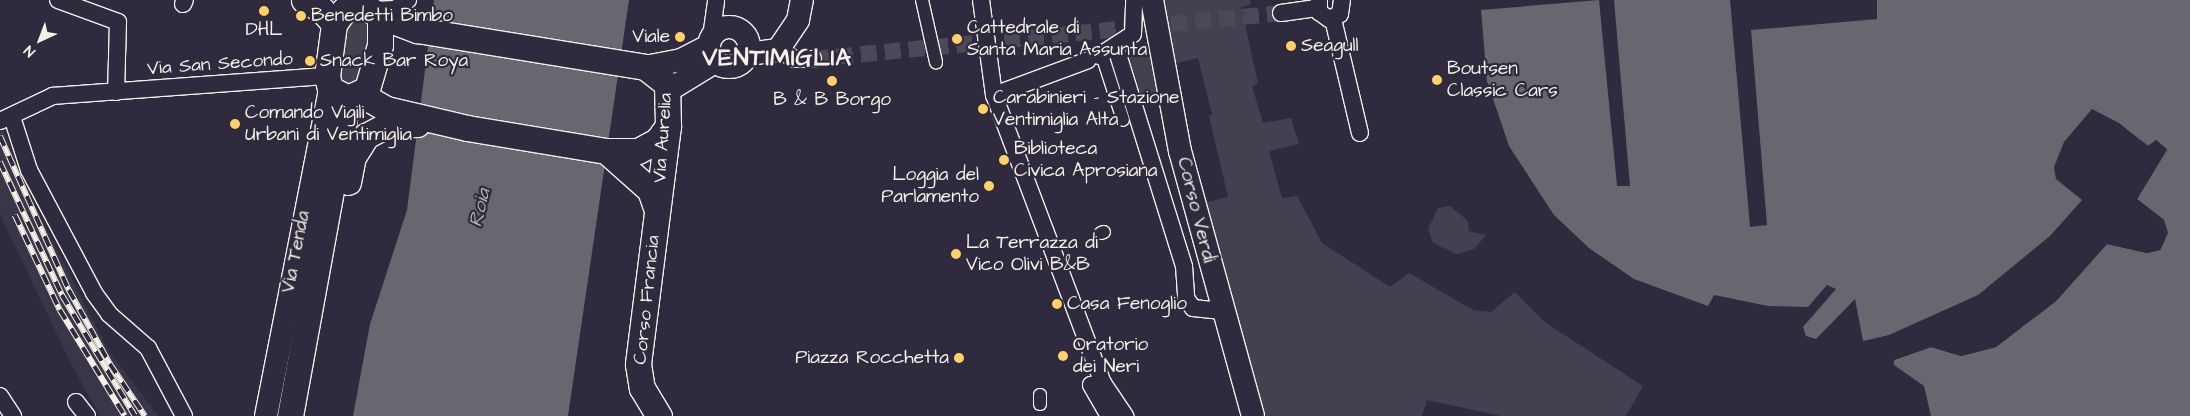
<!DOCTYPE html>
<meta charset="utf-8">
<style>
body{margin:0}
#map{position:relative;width:2190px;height:416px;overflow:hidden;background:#2f2a3d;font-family:"Architects Daughter",sans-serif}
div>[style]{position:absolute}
.built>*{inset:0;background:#3b3647}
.green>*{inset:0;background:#454050}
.water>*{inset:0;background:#6a6670}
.pier>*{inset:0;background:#2f2a3d}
.minor-tunnel>*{height:16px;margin-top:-8px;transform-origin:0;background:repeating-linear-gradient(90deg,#4d4857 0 16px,transparent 0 24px)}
.roads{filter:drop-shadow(1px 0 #f4f1e8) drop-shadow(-1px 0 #f4f1e8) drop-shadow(0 1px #f4f1e8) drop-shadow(0 -1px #f4f1e8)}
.pedestrian>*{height:12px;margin:-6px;padding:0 6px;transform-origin:6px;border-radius:6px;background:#2f2a3d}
.minor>*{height:16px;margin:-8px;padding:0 8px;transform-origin:8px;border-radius:8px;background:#2f2a3d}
.secondary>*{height:22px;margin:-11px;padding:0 11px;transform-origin:11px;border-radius:11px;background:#2f2a3d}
.secondary>.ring{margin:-11px;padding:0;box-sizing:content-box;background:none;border:22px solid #2f2a3d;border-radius:50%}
.primary>*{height:25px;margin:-12.5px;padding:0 12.5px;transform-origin:12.5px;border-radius:12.5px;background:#2f2a3d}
.rail>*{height:5.5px;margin-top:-2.75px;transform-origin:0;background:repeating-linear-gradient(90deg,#2f2a3d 0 11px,#f4f1e8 0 22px);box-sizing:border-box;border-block:1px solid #f4f1e8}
.dots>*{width:14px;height:14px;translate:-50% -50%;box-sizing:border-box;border:2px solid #2f2a3d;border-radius:50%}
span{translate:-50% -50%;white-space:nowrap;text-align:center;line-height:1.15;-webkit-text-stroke:4.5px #2f2a3d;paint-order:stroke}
.poi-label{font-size:19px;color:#f4f1e8}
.left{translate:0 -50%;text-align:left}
.right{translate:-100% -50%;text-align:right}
.street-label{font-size:19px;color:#f4f1e8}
.water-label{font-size:20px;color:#b6b2b2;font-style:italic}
.district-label{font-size:24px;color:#f4f1e8;font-weight:700;letter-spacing:1px}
.north{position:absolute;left:15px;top:15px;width:50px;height:50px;-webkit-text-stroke:4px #2f2a3d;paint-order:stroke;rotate:223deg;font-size:14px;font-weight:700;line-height:20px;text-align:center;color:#f4f1e8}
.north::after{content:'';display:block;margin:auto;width:18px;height:22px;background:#f4f1e8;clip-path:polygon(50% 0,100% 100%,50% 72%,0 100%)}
</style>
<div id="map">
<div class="built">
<i style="clip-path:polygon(0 122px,30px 197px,107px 348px,158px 416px,100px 416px,72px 366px,0 214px)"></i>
</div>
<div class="green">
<i style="clip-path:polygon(1160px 0,1250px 0,1251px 4px,1241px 7px,1258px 83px,1252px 86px,1263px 123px,1291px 118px,1299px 144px,1269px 151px,1282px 198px,1297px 196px,1322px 243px,1390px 287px,1409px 273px,1473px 310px,1491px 312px,1515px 292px,1546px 323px,1643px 386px,1626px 416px,1501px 416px,1427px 400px,1422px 416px,1263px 416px,1205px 203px,1228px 197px,1209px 116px,1212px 114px,1198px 58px,1173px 64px)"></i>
<i style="clip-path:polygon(358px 12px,374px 22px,363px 77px,351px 84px,338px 81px,344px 23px)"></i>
<i style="clip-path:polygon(1146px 42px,1159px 92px,1142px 97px,1128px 55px)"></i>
<i style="clip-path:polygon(1450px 206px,1468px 221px,1469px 231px,1486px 235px,1474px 249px,1457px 254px,1433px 243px,1428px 229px,1438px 208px)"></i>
</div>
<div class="water">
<i style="clip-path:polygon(434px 0,629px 0,568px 416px,353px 416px,370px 324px,407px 210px)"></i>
<i style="clip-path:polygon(1599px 0,1617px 186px,1630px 186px,1614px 0,1730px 0,1750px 227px,1767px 225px,1751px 30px,1877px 19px,1877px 0,2190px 0,2190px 416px,1931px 416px,1924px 386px,1894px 365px,1894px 360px,1931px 347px,1961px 356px,1996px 347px,2056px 301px,2107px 244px,2147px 253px,2160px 250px,2165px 240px,2164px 220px,2137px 199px,2167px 150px,2156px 140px,2149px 146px,2092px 109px,2064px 142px,2054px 167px,2056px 179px,2082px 200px,2050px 236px,1978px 295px,1889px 335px,1863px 341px,1855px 299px,1816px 339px,1806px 336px,1803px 327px,1836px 289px,1827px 285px,1808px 307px,1768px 306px,1714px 295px,1708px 306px,1634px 279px,1589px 248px,1554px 215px,1509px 146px,1487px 81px,1481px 10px)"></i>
</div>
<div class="pier">
<i style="clip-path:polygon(2092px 109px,2119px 123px,2148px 146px,2156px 140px,2167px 149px,2137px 199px,2164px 220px,2168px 233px,2160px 250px,2147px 253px,2107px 244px,2056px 301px,1996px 347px,1961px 356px,1931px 347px,1894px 360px,1892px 365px,1893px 358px,1931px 344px,1961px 354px,1995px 344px,2054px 299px,2106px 242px,2147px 251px,2158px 248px,2165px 233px,2162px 221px,2134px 199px,2135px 190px,2164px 150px,2161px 145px,2147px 149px,2093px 112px,2057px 158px)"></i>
</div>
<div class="minor-tunnel">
<i style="left:813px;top:59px;width:470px;rotate:-5.6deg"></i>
</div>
<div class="roads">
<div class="pedestrian">
<i style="left:922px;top:0;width:64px;rotate:77.3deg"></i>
<i style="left:1102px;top:55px;width:68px;rotate:72.1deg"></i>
<i style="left:1101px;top:233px;width:3px;rotate:-18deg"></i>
<i style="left:1040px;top:404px;width:9px;rotate:-90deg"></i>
</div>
<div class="minor">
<i style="left:58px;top:0;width:64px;rotate:20.1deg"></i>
<i style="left:118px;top:22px;width:70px;rotate:91.6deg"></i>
<i style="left:981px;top:0;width:96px;rotate:82.2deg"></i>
<i style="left:994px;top:95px;width:308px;rotate:69.3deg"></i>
<i style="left:1103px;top:383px;width:40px;rotate:56deg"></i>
<i style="left:1319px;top:0;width:12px;rotate:90deg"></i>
<i style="left:1319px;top:12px;width:12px;rotate:35deg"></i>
<i style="left:1329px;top:19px;width:12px;rotate:-24deg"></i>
<i style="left:1340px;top:14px;width:14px;rotate:-82deg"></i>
<i style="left:183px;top:4px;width:4px;rotate:-63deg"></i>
<i style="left:374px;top:10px;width:21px;rotate:-3deg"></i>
<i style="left:395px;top:9px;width:16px;rotate:-35deg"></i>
<i style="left:1281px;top:13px;width:36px;rotate:-8deg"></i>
<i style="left:1333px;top:19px;width:117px;rotate:76.7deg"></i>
<i style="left:711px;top:37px;width:37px;rotate:-82deg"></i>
<i style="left:1116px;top:48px;width:228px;rotate:72.7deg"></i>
<i style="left:1184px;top:266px;width:32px;rotate:86deg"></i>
<i style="left:1186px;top:298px;width:12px;rotate:55deg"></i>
<i style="left:1193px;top:308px;width:29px;rotate:6deg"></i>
<i style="left:778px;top:50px;width:19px;rotate:28deg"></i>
<i style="left:795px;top:59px;width:18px"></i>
<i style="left:1099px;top:56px;width:40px;rotate:-32.9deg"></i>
<i style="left:1133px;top:34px;width:34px;rotate:-88deg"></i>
<i style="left:994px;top:95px;width:100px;rotate:-20.4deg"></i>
<i style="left:12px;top:117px;width:56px;rotate:72.2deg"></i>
<i style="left:29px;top:170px;width:139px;rotate:62.1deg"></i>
<i style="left:94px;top:293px;width:26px;rotate:54deg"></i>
<i style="left:109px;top:314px;width:52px;rotate:41.1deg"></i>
<i style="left:148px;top:348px;width:77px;rotate:62.1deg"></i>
<i style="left:0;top:121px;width:59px;rotate:-25.3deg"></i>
<i style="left:53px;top:96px;width:275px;rotate:-4.2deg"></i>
<i style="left:1103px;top:383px;width:12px;rotate:171deg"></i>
<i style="left:1091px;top:385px;width:36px;rotate:60deg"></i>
<i style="left:0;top:396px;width:24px;rotate:57deg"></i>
<i style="left:76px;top:402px;width:18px;rotate:52deg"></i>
</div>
<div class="secondary">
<i style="left:1152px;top:0;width:154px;rotate:79.5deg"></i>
<i style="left:1180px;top:151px;width:275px;rotate:74.6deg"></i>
<i class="ring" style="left:709px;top:27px;width:18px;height:18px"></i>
<i style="left:749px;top:54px;width:29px;rotate:-8deg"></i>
<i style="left:778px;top:50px;width:36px;rotate:-56deg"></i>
<i style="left:798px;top:20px;width:20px;rotate:-79deg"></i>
<i style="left:645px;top:67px;width:37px;rotate:-11deg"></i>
<i style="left:681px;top:60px;width:30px;rotate:-27deg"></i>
<i style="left:669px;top:90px;width:54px;rotate:-31.3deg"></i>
<i style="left:266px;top:416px;width:333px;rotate:-78.9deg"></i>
</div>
<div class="primary">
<i style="left:304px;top:0;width:21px;rotate:29deg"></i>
<i style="left:322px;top:10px;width:18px;rotate:49deg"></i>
<i style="left:360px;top:3px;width:24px;rotate:33deg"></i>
<i style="left:380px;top:16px;width:29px;rotate:90deg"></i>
<i style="left:380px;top:45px;width:46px;rotate:106.5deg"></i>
<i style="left:367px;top:89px;width:21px;rotate:155deg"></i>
<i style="left:348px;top:98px;width:20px;rotate:-153deg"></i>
<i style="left:330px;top:89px;width:13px;rotate:-103deg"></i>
<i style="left:327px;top:76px;width:52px;rotate:-82.3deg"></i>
<i style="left:334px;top:24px;width:17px;rotate:-54deg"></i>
<i style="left:344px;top:10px;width:17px;rotate:-24deg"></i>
<i style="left:380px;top:16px;width:40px;rotate:21deg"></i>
<i style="left:417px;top:30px;width:231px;rotate:9.2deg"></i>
<i style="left:645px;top:67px;width:28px;rotate:38deg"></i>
<i style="left:667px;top:84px;width:42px;rotate:88.6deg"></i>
<i style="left:668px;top:126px;width:240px;rotate:97.2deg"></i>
<i style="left:638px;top:364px;width:24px;rotate:81deg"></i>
<i style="left:642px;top:388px;width:33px;rotate:59deg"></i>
<i style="left:362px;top:95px;width:28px;rotate:30deg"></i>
<i style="left:386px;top:109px;width:83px;rotate:13.2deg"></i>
<i style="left:467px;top:128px;width:141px;rotate:9.4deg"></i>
<i style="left:606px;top:151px;width:59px;rotate:41.6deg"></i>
<i style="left:650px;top:190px;width:21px;rotate:71deg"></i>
<i style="left:606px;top:151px;width:32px"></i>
<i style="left:638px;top:151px;width:21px;rotate:-28deg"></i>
<i style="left:657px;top:141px;width:19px;rotate:-54deg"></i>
<i style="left:348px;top:182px;width:25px;rotate:-79deg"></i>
<i style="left:353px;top:157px;width:25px;rotate:-58deg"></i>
<i style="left:366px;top:136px;width:24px;rotate:-28deg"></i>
<i style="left:387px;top:125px;width:30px;rotate:-2deg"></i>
<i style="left:290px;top:416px;width:323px;rotate:-79.7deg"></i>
</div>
</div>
<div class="rail">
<i style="left:0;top:136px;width:169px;rotate:65.9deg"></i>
<i style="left:69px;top:290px;width:85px;rotate:61deg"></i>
<i style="left:110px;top:364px;width:63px;rotate:56.1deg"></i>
<i style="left:0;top:162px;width:147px;rotate:65deg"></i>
<i style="left:62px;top:295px;width:141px;rotate:58.9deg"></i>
<i style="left:15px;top:215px;width:105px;rotate:64.7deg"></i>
<i style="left:60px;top:310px;width:124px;rotate:58.5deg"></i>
</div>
<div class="dots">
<i style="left:264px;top:11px;background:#ffd166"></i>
<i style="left:301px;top:16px;background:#ffd166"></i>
<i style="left:680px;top:37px;background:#ffd166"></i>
<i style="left:957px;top:39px;background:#ffd166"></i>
<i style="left:1291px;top:46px;background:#ffd166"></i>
<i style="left:310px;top:61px;background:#ffd166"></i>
<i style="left:1437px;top:80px;background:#ffd166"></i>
<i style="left:832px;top:81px;background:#ffd166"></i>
<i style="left:983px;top:109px;background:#ffd166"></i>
<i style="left:235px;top:124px;background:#ffd166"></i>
<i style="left:1004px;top:160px;background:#ffd166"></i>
<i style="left:989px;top:186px;background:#ffd166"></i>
<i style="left:956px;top:254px;background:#ffd166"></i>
<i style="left:1057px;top:304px;background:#ffd166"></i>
<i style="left:1063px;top:356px;background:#ffd166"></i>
<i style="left:959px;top:358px;background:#ffd166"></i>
</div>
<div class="poi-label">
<span class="left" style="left:311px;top:16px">Benedetti Bimbo</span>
<span class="left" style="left:967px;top:39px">Cattedrale di<br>Santa Maria Assunta</span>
<span style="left:264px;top:30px">DHL</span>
<span class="right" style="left:670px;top:37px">Viale</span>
<span class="left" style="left:1301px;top:46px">Seagull</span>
<span class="left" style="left:320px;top:61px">Snack Bar Roya</span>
<span class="left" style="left:1447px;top:80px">Boutsen<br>Classic Cars</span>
<span class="left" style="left:993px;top:109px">Carabinieri – Stazione<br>Ventimiglia Alta</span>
<span style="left:832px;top:100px">B &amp; B Borgo</span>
<span class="left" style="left:245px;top:124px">Comando Vigili<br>Urbani di Ventimiglia</span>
<span class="left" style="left:1014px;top:160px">Biblioteca<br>Civica Aprosiana</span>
<span class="right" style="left:979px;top:186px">Loggia del<br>Parlamento</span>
<span class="left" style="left:966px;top:254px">La Terrazza di<br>Vico Olivi B&amp;B</span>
<span class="left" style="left:1067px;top:304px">Casa Fenoglio</span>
<span class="left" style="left:1073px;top:356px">Oratorio<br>dei Neri</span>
<span class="right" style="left:949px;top:358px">Piazza Rocchetta</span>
</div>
<div class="street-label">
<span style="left:220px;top:64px;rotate:-4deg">Via San Secondo</span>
<span style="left:663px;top:138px;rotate:-86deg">Via Aurelia</span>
<span style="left:1196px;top:210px;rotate:76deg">Corso Verdi</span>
<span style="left:296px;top:252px;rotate:-79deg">Via Tenda</span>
<span style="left:647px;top:300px;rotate:-84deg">Corso Francia</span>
</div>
<div class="water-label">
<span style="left:480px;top:208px;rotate:-77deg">Roia</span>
</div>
<div class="district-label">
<span style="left:777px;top:59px">VENTIMIGLIA</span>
</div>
<div class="north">N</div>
</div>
